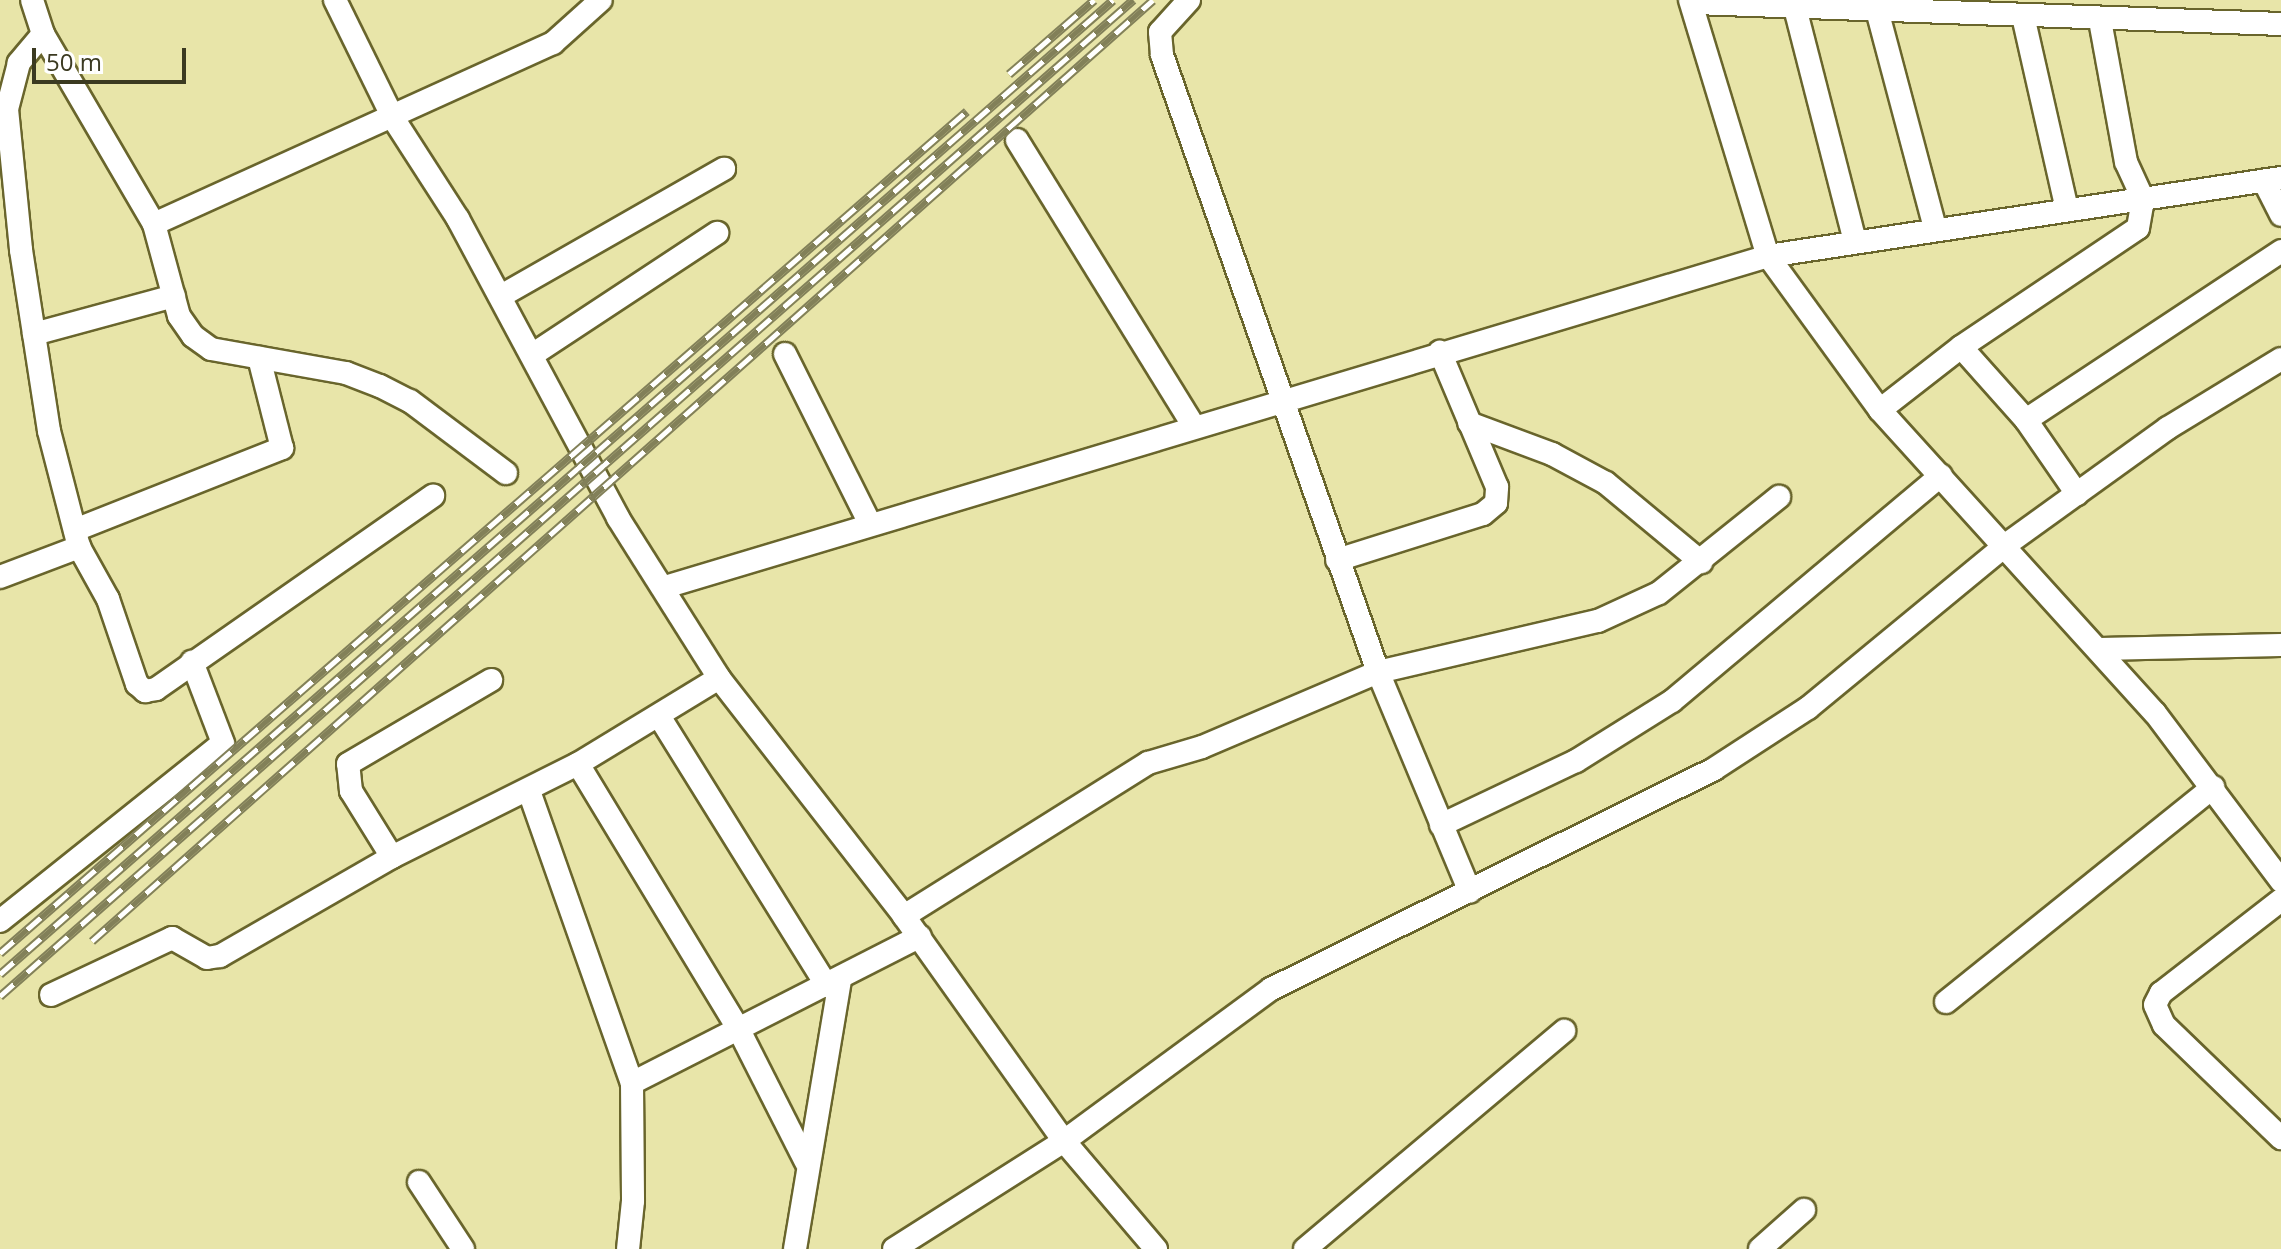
<!DOCTYPE html>
<style>
body{margin:0}
#map{position:relative;width:2281px;height:1249px;overflow:hidden;background:#e8e5a9;font-family:"Open Sans",sans-serif}
div>[style]{position:absolute}
.roads{filter:drop-shadow(2px 0 #69652c) drop-shadow(-2px 0 #69652c) drop-shadow(0 2px #69652c) drop-shadow(0 -2px #69652c)}
.minor>*{height:22px;margin:-11px;padding:0 11px;transform-origin:11px;border-radius:11px;background:#fff}
.rail>*{height:9px;margin-top:-4.5px;transform-origin:0;background:repeating-linear-gradient(90deg,#fff 0 18px,#828059 0 36px);box-sizing:border-box;border-block:2px solid #828059}
span{translate:-50% -50%;white-space:nowrap;text-align:center;line-height:1.15;-webkit-text-stroke:6px #fff;paint-order:stroke}
.scale{position:absolute;left:32px;top:48px;width:154px;height:36px;box-sizing:border-box;border:4px solid #3b3a21;border-top:0;padding-left:10px;font-size:24px;line-height:28px;white-space:nowrap;color:#3b3a21;-webkit-text-stroke:6px #fff;paint-order:stroke}
</style>
<div id="map">
<div class="roads">
<div class="minor">
<i style="left:32px;top:0;width:36px;rotate:72deg"></i>
<i style="left:43px;top:34px;width:220px;rotate:59.7deg"></i>
<i style="left:154px;top:224px;width:95px;rotate:74.8deg"></i>
<i style="left:179px;top:316px;width:24px;rotate:55deg"></i>
<i style="left:193px;top:336px;width:22px;rotate:36deg"></i>
<i style="left:211px;top:349px;width:137px;rotate:10.1deg"></i>
<i style="left:346px;top:373px;width:36px;rotate:21deg"></i>
<i style="left:380px;top:386px;width:34px;rotate:27deg"></i>
<i style="left:410px;top:401px;width:120px;rotate:36.9deg"></i>
<i style="left:335px;top:0;width:131px;rotate:63.8deg"></i>
<i style="left:393px;top:118px;width:120px;rotate:57.2deg"></i>
<i style="left:458px;top:219px;width:339px;rotate:61.8deg"></i>
<i style="left:618px;top:518px;width:189px;rotate:57.7deg"></i>
<i style="left:719px;top:678px;width:301px;rotate:52.1deg"></i>
<i style="left:904px;top:916px;width:276px;rotate:54.6deg"></i>
<i style="left:1064px;top:1141px;width:142px;rotate:49.6deg"></i>
<i style="left:1189px;top:0;width:43px;rotate:132.2deg"></i>
<i style="left:1160px;top:32px;width:23px;rotate:85deg"></i>
<i style="left:1162px;top:55px;width:654px;rotate:70.71deg"></i>
<i style="left:1378px;top:672px;width:238px;rotate:67.3deg"></i>
<i style="left:1690px;top:0;width:268px;rotate:73.1deg"></i>
<i style="left:1768px;top:256px;width:190px;rotate:54deg"></i>
<i style="left:1880px;top:410px;width:409px;rotate:47.8deg"></i>
<i style="left:2155px;top:713px;width:210px;rotate:53.1deg"></i>
<i style="left:1793px;top:0;width:250px;rotate:75.6deg"></i>
<i style="left:1695px;top:3px;width:586px;rotate:2.05deg"></i>
<i style="left:1877px;top:10px;width:226px;rotate:75.1deg"></i>
<i style="left:2023px;top:16px;width:198px;rotate:77.2deg"></i>
<i style="left:43px;top:34px;width:38px;rotate:130deg"></i>
<i style="left:19px;top:63px;width:48px;rotate:104.6deg"></i>
<i style="left:7px;top:109px;width:142px;rotate:84.3deg"></i>
<i style="left:21px;top:250px;width:183px;rotate:81.2deg"></i>
<i style="left:49px;top:431px;width:120px;rotate:75.5deg"></i>
<i style="left:79px;top:547px;width:60px;rotate:60.9deg"></i>
<i style="left:108px;top:599px;width:90px;rotate:71.2deg"></i>
<i style="left:137px;top:684px;width:11px;rotate:41deg"></i>
<i style="left:145px;top:691px;width:11px;rotate:-10deg"></i>
<i style="left:156px;top:689px;width:338px;rotate:-34.9deg"></i>
<i style="left:1017px;top:140px;width:335px;rotate:58.3deg"></i>
<i style="left:2264px;top:181px;width:38px;rotate:63deg"></i>
<i style="left:154px;top:224px;width:438px;rotate:-24.4deg"></i>
<i style="left:553px;top:43px;width:64px;rotate:-41.9deg"></i>
<i style="left:501px;top:296px;width:257px;rotate:-29.7deg"></i>
<i style="left:34px;top:334px;width:145px;rotate:-15.2deg"></i>
<i style="left:1961px;top:347px;width:98px;rotate:48.3deg"></i>
<i style="left:2026px;top:420px;width:90px;rotate:55.4deg"></i>
<i style="left:785px;top:354px;width:190px;rotate:63.4deg"></i>
<i style="left:532px;top:355px;width:222px;rotate:-33.4deg"></i>
<i style="left:1880px;top:410px;width:103px;rotate:-37.9deg"></i>
<i style="left:1961px;top:347px;width:213px;rotate:-33.9deg"></i>
<i style="left:2138px;top:228px;width:29px;rotate:-80deg"></i>
<i style="left:2143px;top:199px;width:41px;rotate:-114.7deg"></i>
<i style="left:2126px;top:162px;width:144px;rotate:-100.4deg"></i>
<i style="left:2026px;top:420px;width:306px;rotate:-33.5deg"></i>
<i style="left:1469px;top:423px;width:89px;rotate:20.5deg"></i>
<i style="left:1552px;top:454px;width:61px;rotate:28.2deg"></i>
<i style="left:1606px;top:483px;width:124px;rotate:39.7deg"></i>
<i style="left:75px;top:530px;width:223px;rotate:-21.6deg"></i>
<i style="left:282px;top:448px;width:93px;rotate:-104.3deg"></i>
<i style="left:1337px;top:560px;width:153px;rotate:-17.5deg"></i>
<i style="left:1483px;top:514px;width:17px;rotate:-40deg"></i>
<i style="left:1496px;top:503px;width:16px;rotate:-86deg"></i>
<i style="left:1497px;top:487px;width:147px;rotate:-112.9deg"></i>
<i style="left:0;top:577px;width:85px;rotate:-20.8deg"></i>
<i style="left:665px;top:587px;width:1152px;rotate:-16.7deg"></i>
<i style="left:1768px;top:256px;width:519px;rotate:-8.65deg"></i>
<i style="left:2100px;top:649px;width:181px;rotate:-1.3deg"></i>
<i style="left:659px;top:716px;width:318px;rotate:58.1deg"></i>
<i style="left:578px;top:764px;width:311px;rotate:58.8deg"></i>
<i style="left:739px;top:1030px;width:148px;rotate:63.1deg"></i>
<i style="left:529px;top:791px;width:310px;rotate:70.6deg"></i>
<i style="left:632px;top:1083px;width:118px;rotate:89.5deg"></i>
<i style="left:633px;top:1201px;width:48px;rotate:95.9deg"></i>
<i style="left:1441px;top:825px;width:149px;rotate:-25.4deg"></i>
<i style="left:1576px;top:761px;width:113px;rotate:-32deg"></i>
<i style="left:1672px;top:701px;width:351px;rotate:-40deg"></i>
<i style="left:392px;top:857px;width:78px;rotate:-121.8deg"></i>
<i style="left:351px;top:791px;width:27px;rotate:-96deg"></i>
<i style="left:348px;top:764px;width:166px;rotate:-30.4deg"></i>
<i style="left:2281px;top:900px;width:152px;rotate:142.2deg"></i>
<i style="left:2161px;top:993px;width:13px;rotate:117deg"></i>
<i style="left:2155px;top:1005px;width:22px;rotate:66deg"></i>
<i style="left:2164px;top:1025px;width:163px;rotate:44deg"></i>
<i style="left:904px;top:916px;width:288px;rotate:-32.1deg"></i>
<i style="left:1148px;top:763px;width:56px;rotate:-16.5deg"></i>
<i style="left:1202px;top:747px;width:191px;rotate:-23.1deg"></i>
<i style="left:1378px;top:672px;width:226px;rotate:-13.1deg"></i>
<i style="left:1598px;top:621px;width:67px;rotate:-24.7deg"></i>
<i style="left:1659px;top:593px;width:154px;rotate:-38.7deg"></i>
<i style="left:0;top:921px;width:285px;rotate:-38.6deg"></i>
<i style="left:223px;top:743px;width:87px;rotate:-110.9deg"></i>
<i style="left:51px;top:995px;width:134px;rotate:-25.2deg"></i>
<i style="left:172px;top:938px;width:40px;rotate:29.7deg"></i>
<i style="left:207px;top:958px;width:13px;rotate:-9deg"></i>
<i style="left:220px;top:956px;width:198px;rotate:-29.9deg"></i>
<i style="left:392px;top:857px;width:208px;rotate:-26.6deg"></i>
<i style="left:578px;top:764px;width:165px;rotate:-31.4deg"></i>
<i style="left:1946px;top:1002px;width:343px;rotate:-38.8deg"></i>
<i style="left:632px;top:1083px;width:323px;rotate:-27deg"></i>
<i style="left:419px;top:1182px;width:80px;rotate:56.7deg"></i>
<i style="left:795px;top:1249px;width:273px;rotate:-80.5deg"></i>
<i style="left:894px;top:1249px;width:201px;rotate:-32.4deg"></i>
<i style="left:1064px;top:1141px;width:257px;rotate:-36.3deg"></i>
<i style="left:1271px;top:989px;width:495px;rotate:-26.4deg"></i>
<i style="left:1714px;top:769px;width:112px;rotate:-33deg"></i>
<i style="left:1808px;top:708px;width:258px;rotate:-39.5deg"></i>
<i style="left:2007px;top:544px;width:198px;rotate:-35.8deg"></i>
<i style="left:2168px;top:428px;width:132px;rotate:-31.4deg"></i>
<i style="left:1305px;top:1249px;width:339px;rotate:-40.1deg"></i>
<i style="left:1760px;top:1249px;width:59px;rotate:-41.6deg"></i>
</div>
</div>
<div class="rail">
<i style="left:1009px;top:74px;width:113px;rotate:-41deg"></i>
<i style="left:92px;top:941px;width:1418px;rotate:-41.57deg"></i>
<i style="left:0;top:953px;width:1282px;rotate:-41.05deg"></i>
<i style="left:0;top:974px;width:1479px;rotate:-41.19deg"></i>
<i style="left:0;top:996px;width:1509px;rotate:-41.32deg"></i>
</div>
<div class="scale">50 m</div>
</div>
